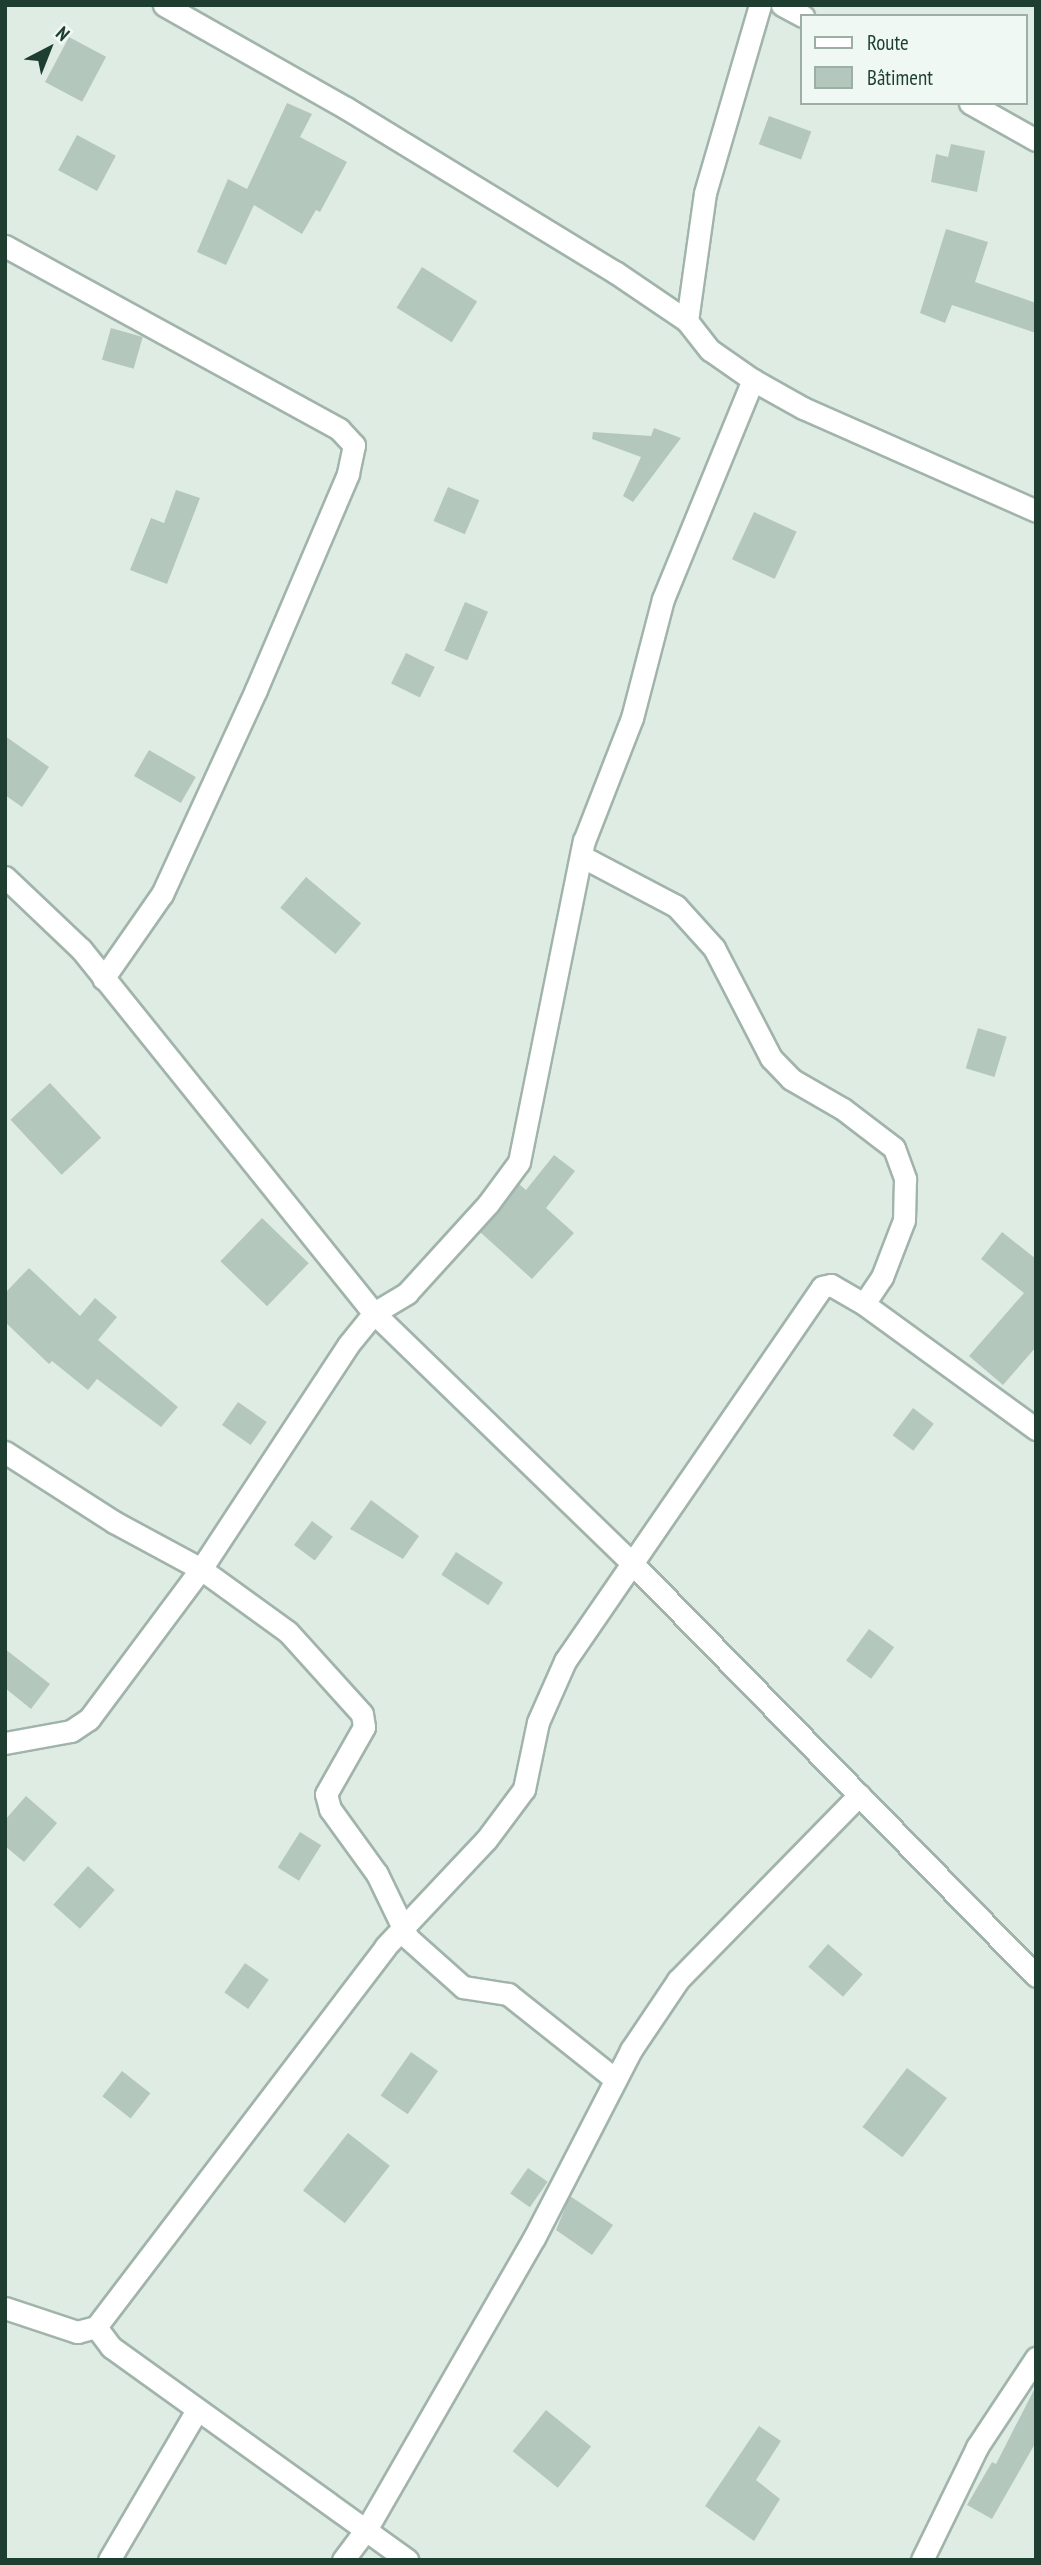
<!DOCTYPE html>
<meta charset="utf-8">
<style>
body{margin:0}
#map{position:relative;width:1041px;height:2565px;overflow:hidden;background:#dfece4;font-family:"PT Sans Narrow",sans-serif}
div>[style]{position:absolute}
.building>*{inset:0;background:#b4c7bd;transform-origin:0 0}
.roads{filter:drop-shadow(2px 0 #a1b4ab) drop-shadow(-2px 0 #a1b4ab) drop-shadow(0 2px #a1b4ab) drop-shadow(0 -2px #a1b4ab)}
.minor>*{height:21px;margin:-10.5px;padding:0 10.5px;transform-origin:10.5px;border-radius:10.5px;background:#fff}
span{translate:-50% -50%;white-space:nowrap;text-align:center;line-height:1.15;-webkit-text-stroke:5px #f0f8f3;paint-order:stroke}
.frame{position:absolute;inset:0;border:7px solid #1e3e31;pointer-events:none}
.legend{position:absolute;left:800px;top:14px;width:228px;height:91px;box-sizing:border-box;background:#f0f8f3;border:2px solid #9caea5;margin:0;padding:9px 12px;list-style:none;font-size:21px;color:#1e3e31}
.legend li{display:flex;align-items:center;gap:14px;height:35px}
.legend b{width:35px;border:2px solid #9caea5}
.north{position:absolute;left:14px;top:14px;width:70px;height:70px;-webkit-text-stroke:5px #f0f8f3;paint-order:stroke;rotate:42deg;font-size:19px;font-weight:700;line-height:28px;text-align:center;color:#1e3e31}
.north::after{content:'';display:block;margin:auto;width:24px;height:32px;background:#1e3e31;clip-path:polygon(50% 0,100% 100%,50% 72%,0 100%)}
</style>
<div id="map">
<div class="building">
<i style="left:69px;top:37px;width:42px;height:51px;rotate:28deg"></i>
<i style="clip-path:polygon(287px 103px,312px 114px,300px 137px,347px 162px,320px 212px,316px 210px,302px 234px,254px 205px,226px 265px,197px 252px,228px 179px,247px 189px)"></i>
<i style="left:769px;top:116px;width:45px;height:30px;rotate:20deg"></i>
<i style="left:77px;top:135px;width:44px;height:40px;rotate:28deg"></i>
<i style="clip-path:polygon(951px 144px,985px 151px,977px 192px,931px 182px,936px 154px,948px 157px)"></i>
<i style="clip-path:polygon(946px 229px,988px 242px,975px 282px,1036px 303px,1036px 333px,952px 305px,945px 323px,920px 313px)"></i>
<i style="left:422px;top:267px;width:65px;height:48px;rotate:32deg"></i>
<i style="left:111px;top:328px;width:33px;height:33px;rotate:16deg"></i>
<i style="clip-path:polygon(654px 428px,681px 438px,633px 502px,623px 496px,641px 457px,592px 439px,593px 432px,651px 436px)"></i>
<i style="left:448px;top:487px;width:34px;height:37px;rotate:23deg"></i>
<i style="clip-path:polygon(176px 490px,200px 498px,167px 584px,130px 570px,151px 518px,164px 523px)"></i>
<i style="left:754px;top:512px;width:47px;height:52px;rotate:25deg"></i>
<i style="left:465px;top:602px;width:25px;height:53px;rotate:23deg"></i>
<i style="left:406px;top:653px;width:32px;height:34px;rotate:26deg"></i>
<i style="clip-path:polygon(5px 736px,49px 767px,22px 807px,5px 795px)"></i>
<i style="left:149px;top:750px;width:54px;height:30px;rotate:30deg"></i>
<i style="left:306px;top:877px;width:72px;height:40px;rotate:40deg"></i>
<i style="left:978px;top:1028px;width:30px;height:42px;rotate:17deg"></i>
<i style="left:50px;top:1083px;width:75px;height:54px;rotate:47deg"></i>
<i style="clip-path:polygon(554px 1155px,575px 1171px,546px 1208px,574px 1233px,532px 1279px,480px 1232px,519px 1184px,526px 1190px)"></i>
<i style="left:262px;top:1218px;width:65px;height:60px;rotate:44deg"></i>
<i style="clip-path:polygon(1002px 1232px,1036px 1259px,1036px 1347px,1003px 1385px,969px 1356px,1024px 1293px,981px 1259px)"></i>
<i style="clip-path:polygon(29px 1268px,80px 1316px,95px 1298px,117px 1317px,98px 1340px,178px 1407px,161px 1427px,97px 1379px,88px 1390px,52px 1361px,49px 1364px,5px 1322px,5px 1293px)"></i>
<i style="left:238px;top:1402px;width:35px;height:28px;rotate:35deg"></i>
<i style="left:913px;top:1408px;width:26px;height:34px;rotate:37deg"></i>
<i style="clip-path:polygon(371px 1500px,419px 1536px,403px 1559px,350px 1529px)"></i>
<i style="left:312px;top:1521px;width:26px;height:30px;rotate:37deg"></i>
<i style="left:456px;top:1552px;width:56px;height:27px;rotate:33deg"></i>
<i style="left:869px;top:1629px;width:31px;height:39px;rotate:36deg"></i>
<i style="clip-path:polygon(5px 1649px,50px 1684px,31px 1709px,5px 1688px)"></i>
<i style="clip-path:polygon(26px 1796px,57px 1823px,24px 1862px,5px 1846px,5px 1820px)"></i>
<i style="left:300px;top:1832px;width:25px;height:42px;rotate:32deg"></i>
<i style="left:88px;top:1866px;width:36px;height:52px;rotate:42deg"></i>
<i style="left:828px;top:1944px;width:46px;height:30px;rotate:41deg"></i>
<i style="left:245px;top:1963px;width:29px;height:36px;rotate:35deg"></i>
<i style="left:411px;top:2052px;width:33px;height:53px;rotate:35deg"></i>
<i style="left:907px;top:2068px;width:50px;height:74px;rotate:37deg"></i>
<i style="left:122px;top:2071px;width:36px;height:32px;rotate:38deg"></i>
<i style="left:348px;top:2133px;width:53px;height:73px;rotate:38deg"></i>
<i style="left:528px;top:2168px;width:24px;height:31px;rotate:35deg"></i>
<i style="clip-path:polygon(570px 2196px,613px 2225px,592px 2255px,556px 2230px)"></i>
<i style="clip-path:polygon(1036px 2386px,1036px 2442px,992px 2519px,967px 2505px,992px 2462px,996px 2464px)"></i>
<i style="left:546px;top:2410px;width:58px;height:53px;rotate:39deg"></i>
<i style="clip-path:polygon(759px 2426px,781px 2441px,756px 2480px,780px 2499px,754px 2541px,705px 2506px)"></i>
</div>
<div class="roads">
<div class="minor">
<i style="left:164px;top:5px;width:209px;rotate:29.5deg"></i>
<i style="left:346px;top:108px;width:315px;rotate:31.4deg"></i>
<i style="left:615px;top:272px;width:87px;rotate:34.2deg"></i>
<i style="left:687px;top:321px;width:37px;rotate:52deg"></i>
<i style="left:710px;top:350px;width:52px;rotate:34.9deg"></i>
<i style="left:753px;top:380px;width:57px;rotate:29.2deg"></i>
<i style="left:803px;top:408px;width:255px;rotate:23.8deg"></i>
<i style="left:782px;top:5px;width:24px;rotate:28deg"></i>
<i style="left:970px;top:103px;width:76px;rotate:29.3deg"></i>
<i style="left:5px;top:246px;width:381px;rotate:28.7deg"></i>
<i style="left:339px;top:429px;width:22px;rotate:47deg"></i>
<i style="left:354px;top:445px;width:30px;rotate:102deg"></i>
<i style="left:348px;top:474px;width:235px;rotate:113.1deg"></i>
<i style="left:256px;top:690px;width:225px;rotate:114.7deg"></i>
<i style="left:162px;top:894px;width:103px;rotate:124.8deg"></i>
<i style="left:687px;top:321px;width:129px;rotate:-82deg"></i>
<i style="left:705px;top:193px;width:196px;rotate:-73.7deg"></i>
<i style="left:581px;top:856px;width:107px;rotate:27.8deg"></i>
<i style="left:676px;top:906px;width:57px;rotate:47.9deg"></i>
<i style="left:714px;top:948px;width:124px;rotate:62.6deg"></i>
<i style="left:771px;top:1058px;width:29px;rotate:46deg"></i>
<i style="left:791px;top:1079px;width:60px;rotate:30deg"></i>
<i style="left:843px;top:1109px;width:64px;rotate:37.4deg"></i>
<i style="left:894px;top:1148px;width:33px;rotate:70deg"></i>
<i style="left:905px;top:1179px;width:41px;rotate:91.4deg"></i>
<i style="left:904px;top:1220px;width:61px;rotate:111.1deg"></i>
<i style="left:882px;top:1277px;width:32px;rotate:124deg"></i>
<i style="left:5px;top:877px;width:105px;rotate:43.5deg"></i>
<i style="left:81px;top:949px;width:467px;rotate:51.2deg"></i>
<i style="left:374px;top:1313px;width:358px;rotate:44.1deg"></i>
<i style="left:631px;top:1562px;width:579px;rotate:45.63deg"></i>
<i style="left:5px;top:1452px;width:130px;rotate:32.7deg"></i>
<i style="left:114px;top:1522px;width:99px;rotate:28.4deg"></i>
<i style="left:201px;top:1569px;width:268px;rotate:-56.7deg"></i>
<i style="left:348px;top:1345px;width:41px;rotate:-50.9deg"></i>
<i style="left:374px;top:1313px;width:39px;rotate:-31deg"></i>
<i style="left:407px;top:1293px;width:120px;rotate:-47.7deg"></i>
<i style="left:488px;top:1204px;width:52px;rotate:-53.6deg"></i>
<i style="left:519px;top:1162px;width:328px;rotate:-78.6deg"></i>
<i style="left:584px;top:841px;width:132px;rotate:-68.7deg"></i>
<i style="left:632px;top:718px;width:123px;rotate:-75.4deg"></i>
<i style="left:663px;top:599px;width:237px;rotate:-67.7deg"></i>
<i style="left:5px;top:1743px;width:67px;rotate:-10.3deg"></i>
<i style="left:71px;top:1731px;width:22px;rotate:-34deg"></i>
<i style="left:89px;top:1719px;width:187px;rotate:-53.3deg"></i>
<i style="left:201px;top:1569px;width:107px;rotate:35.9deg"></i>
<i style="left:288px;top:1632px;width:110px;rotate:47.9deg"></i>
<i style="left:362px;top:1714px;width:13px;rotate:81deg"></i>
<i style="left:364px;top:1727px;width:77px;rotate:119.6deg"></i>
<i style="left:326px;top:1794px;width:16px;rotate:75deg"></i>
<i style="left:330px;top:1809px;width:80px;rotate:54.1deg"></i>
<i style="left:377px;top:1874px;width:71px;rotate:64.2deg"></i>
<i style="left:408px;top:1938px;width:74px;rotate:41.7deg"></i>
<i style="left:463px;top:1987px;width:46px;rotate:8.8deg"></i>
<i style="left:508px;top:1994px;width:137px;rotate:38.5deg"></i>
<i style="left:5px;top:2308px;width:76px;rotate:18.4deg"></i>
<i style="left:77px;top:2332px;width:20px;rotate:-15deg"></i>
<i style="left:96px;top:2327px;width:477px;rotate:-52.7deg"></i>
<i style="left:385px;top:1947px;width:147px;rotate:-46.7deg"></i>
<i style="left:486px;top:1840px;width:64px;rotate:-53.3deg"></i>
<i style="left:524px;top:1789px;width:68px;rotate:-78.2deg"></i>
<i style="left:538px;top:1722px;width:67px;rotate:-66.1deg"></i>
<i style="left:565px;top:1661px;width:454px;rotate:-55.5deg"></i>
<i style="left:822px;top:1287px;width:9px;rotate:-13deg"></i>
<i style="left:831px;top:1285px;width:38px;rotate:30deg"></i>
<i style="left:864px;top:1304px;width:213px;rotate:36deg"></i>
<i style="left:96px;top:2327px;width:25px;rotate:53deg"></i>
<i style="left:111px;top:2347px;width:365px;rotate:35.7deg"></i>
<i style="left:109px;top:2560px;width:174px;rotate:-59.6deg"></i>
<i style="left:343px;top:2560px;width:38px;rotate:-53deg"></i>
<i style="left:366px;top:2530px;width:337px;rotate:-60.1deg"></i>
<i style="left:534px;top:2238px;width:212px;rotate:-62.7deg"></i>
<i style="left:631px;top:2050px;width:84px;rotate:-56.1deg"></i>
<i style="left:678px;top:1980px;width:259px;rotate:-45.6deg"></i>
<i style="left:922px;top:2560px;width:126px;rotate:-64deg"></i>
<i style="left:977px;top:2447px;width:107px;rotate:-56.5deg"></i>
</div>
</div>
<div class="frame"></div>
<ul class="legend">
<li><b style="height:9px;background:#fff"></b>Route</li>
<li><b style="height:19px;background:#b4c7bd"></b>Bâtiment</li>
</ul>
<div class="north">N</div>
</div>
